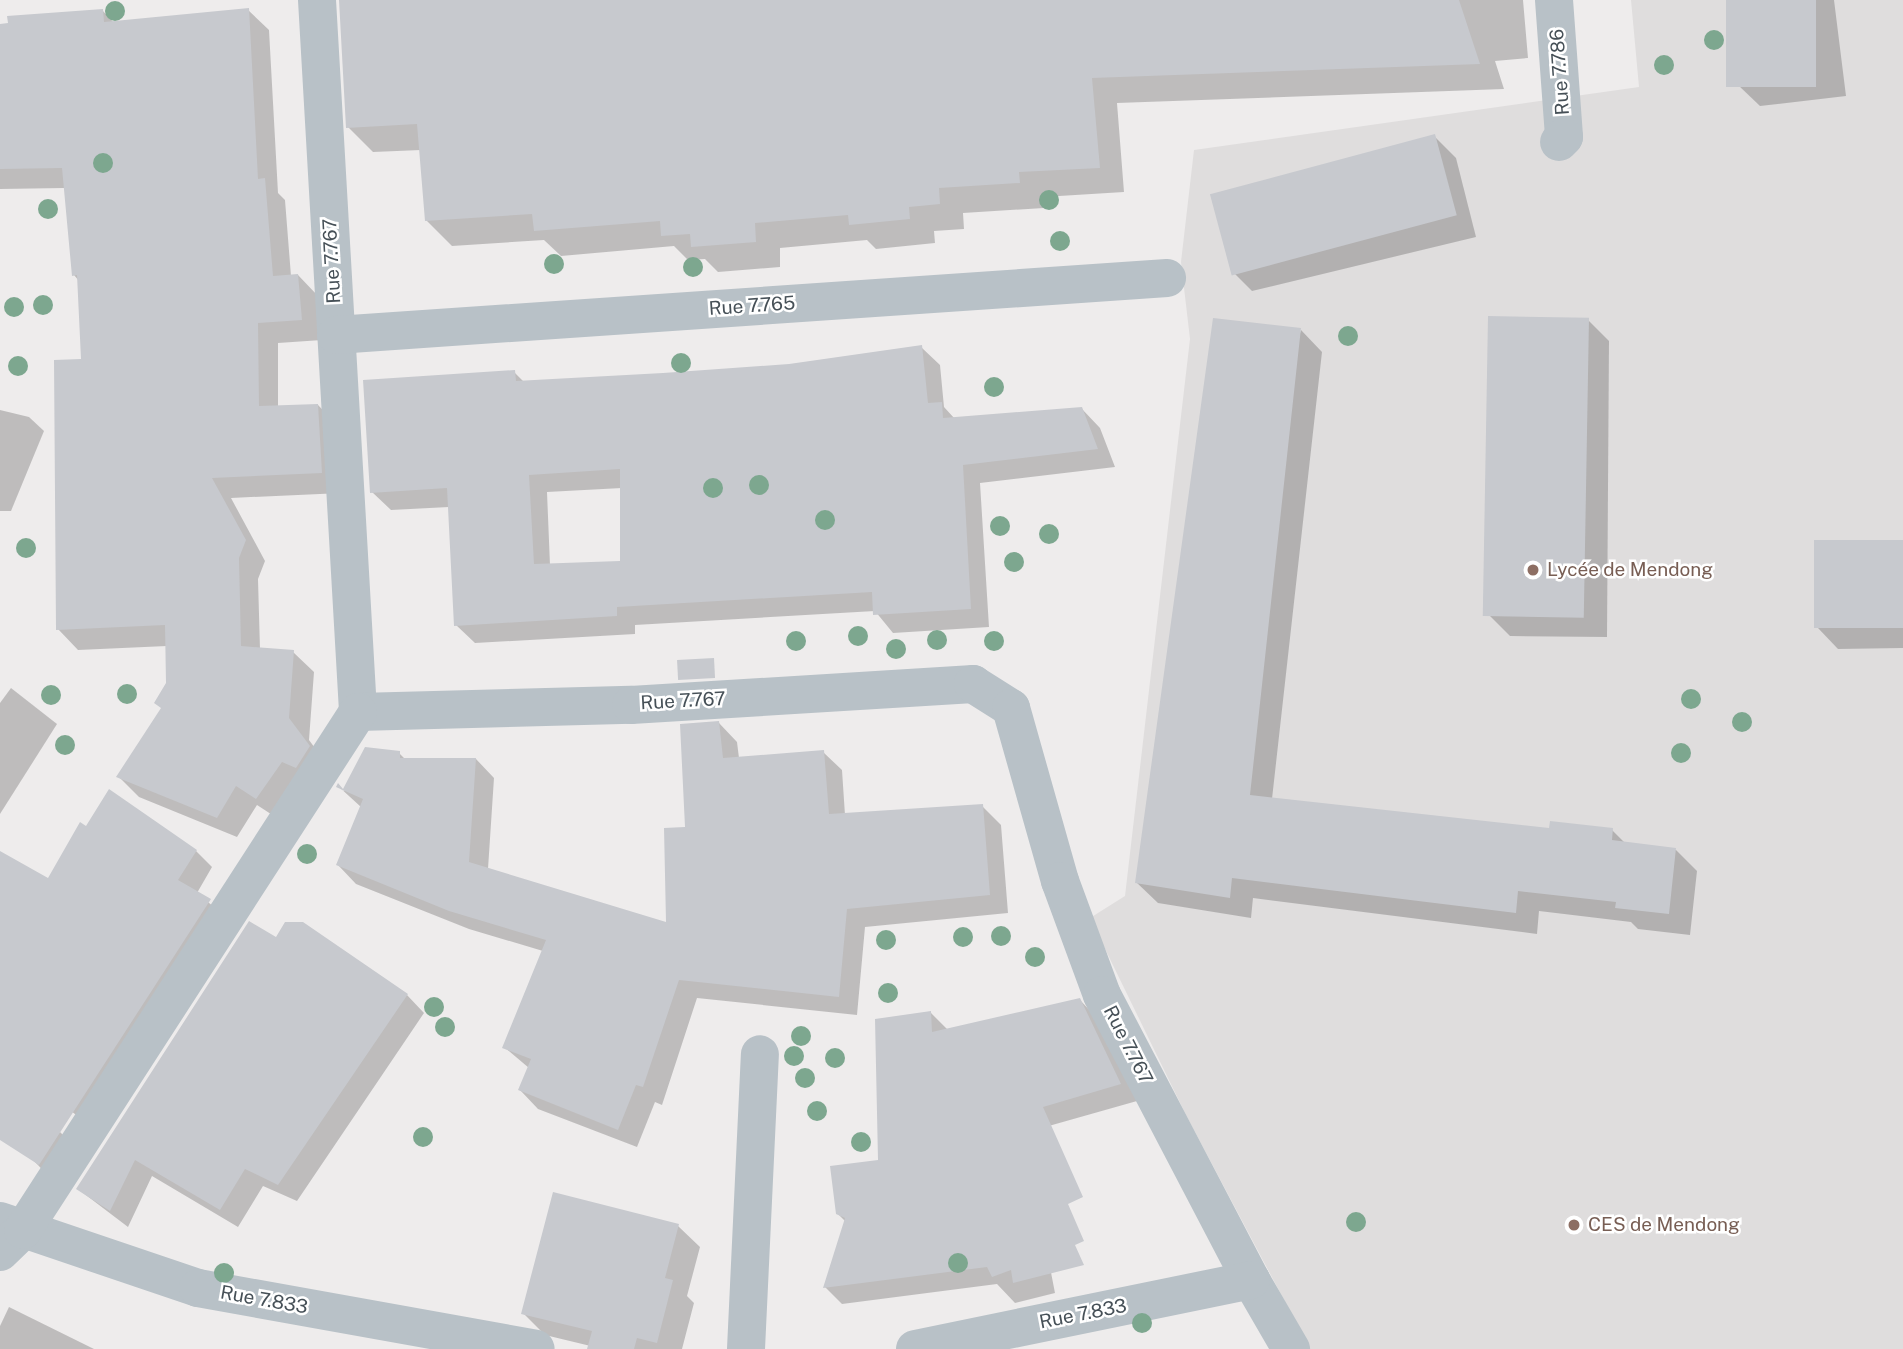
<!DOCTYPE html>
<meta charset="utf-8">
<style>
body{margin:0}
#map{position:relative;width:1903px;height:1349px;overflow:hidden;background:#eeecec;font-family:"Public Sans",sans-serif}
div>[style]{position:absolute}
.education>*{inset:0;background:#dfdddd}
.shadow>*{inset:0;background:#0003;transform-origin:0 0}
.building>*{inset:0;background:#c7c9ce;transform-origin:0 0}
.minor>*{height:38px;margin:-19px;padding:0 19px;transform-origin:19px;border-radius:19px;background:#b8c1c7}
.trees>*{width:20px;height:20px;margin:-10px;border-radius:50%;background:#7da78f}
.dots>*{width:19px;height:19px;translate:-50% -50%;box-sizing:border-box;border:4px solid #fff;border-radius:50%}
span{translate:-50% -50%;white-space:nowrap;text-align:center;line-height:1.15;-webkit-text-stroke:5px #fff;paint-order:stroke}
.street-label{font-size:19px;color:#465057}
.education-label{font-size:19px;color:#785e54}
.left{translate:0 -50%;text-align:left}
</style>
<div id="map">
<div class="education">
<i style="clip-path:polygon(1631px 0,1903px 0,1903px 1349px,1310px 1349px,1186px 1115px,1090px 918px,1125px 896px,1190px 339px,1181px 262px,1194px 150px,1639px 87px)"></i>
</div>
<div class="shadow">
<i style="clip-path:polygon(341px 0,1523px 0,1528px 58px,1495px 61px,1504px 89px,1117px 103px,1124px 192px,1043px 197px,1044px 208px,963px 213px,964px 229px,934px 231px,935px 243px,876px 249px,867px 240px,780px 248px,780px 267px,718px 272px,705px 259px,688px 260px,674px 246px,561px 256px,544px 240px,452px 246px,426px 220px,421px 150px,373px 152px,348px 127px)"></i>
<i style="clip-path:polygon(1728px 0,1834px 0,1846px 96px,1760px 106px,1738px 85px)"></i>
<i style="clip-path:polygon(102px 10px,114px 23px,248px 10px,269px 30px,278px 193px,285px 200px,291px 276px,298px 275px,318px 296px,322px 340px,278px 343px,278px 407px,318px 405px,338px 426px,342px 493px,231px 498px,265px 561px,258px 579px,260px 649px,293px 652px,314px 672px,309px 740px,329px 767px,277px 818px,257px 805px,237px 837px,139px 797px,119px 777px,162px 709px,168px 683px,167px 646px,78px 650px,58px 629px,83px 360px,79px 281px,74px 275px,65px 188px,0 189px,0 26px)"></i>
<i style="clip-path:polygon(1434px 136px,1456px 158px,1476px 237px,1252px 291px,1231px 270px)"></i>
<i style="clip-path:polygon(1588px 320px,1609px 341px,1607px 637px,1510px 636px,1489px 615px)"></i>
<i style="clip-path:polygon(1301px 330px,1322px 352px,1272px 799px,1551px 830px,1612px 830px,1626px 844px,1676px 850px,1697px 871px,1690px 935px,1638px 929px,1631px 922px,1539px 911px,1537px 934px,1253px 898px,1251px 918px,1158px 903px,1136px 882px)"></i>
<i style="clip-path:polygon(evenodd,921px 347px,940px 365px,944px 407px,955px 419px,1082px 409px,1100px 428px,1115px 467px,980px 483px,989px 627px,893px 633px,875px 611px,635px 625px,635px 634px,475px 643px,456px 625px,449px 507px,391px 510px,372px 492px,514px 372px,525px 383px,790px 366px,921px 347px,622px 488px,622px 562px,550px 565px,547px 492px,622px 488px)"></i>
<i style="clip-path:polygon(0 410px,29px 417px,44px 431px,11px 511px,0 511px)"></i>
<i style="clip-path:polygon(1903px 542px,1903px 648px,1838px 649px,1817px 627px)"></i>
<i style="clip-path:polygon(11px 688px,57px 724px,0 814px,0 703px)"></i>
<i style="clip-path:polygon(719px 723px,737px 742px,739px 758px,823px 752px,842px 770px,845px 815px,982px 806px,1001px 825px,1008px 913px,865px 927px,857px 1015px,697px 998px,662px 1105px,655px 1102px,637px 1147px,538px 1109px,520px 1090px,529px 1068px,504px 1047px,543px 951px,469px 929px,356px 884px,338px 865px,361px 807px,338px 786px,344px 791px,366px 749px,399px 753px,406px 760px,476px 759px,494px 778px,488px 869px,667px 924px,687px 829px)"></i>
<i style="clip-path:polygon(86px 828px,196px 851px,212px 867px,197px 893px,226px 917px,91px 1126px,0 1058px,0 853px,49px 881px)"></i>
<i style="clip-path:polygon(276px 940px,407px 995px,424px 1013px,297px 1201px,263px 1186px,238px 1227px,152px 1176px,128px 1227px,78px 1189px)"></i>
<i style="clip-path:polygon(1079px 999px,1096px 1017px,1137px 1101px,1024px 1133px,1055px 1293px,1015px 1303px,997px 1284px,842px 1304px,825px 1287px,846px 1222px,837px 1213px,880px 1161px,931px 1013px,948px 1030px)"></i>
<i style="left:60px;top:1132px;width:21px;height:39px;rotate:45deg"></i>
<i style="clip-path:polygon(678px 1226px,700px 1247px,687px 1296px,694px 1303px,682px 1349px,603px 1349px,545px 1335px,523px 1313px)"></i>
<i style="clip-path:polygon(9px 1307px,94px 1349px,0 1349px,0 1326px)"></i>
</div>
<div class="building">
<i style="clip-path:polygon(339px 0,1459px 0,1480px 64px,1092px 78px,1100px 168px,1019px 172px,1020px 183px,939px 188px,940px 204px,909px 207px,910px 219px,849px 225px,848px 215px,755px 223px,756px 242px,691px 247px,690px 234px,661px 236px,660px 221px,534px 231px,532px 214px,425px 221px,417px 124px,346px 128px)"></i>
<i style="left:1726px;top:0;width:90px;height:87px"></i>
<i style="clip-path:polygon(249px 8px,258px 179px,265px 178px,273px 276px,298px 274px,302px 320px,258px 323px,259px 406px,318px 404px,322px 473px,212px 478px,246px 540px,239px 558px,241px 646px,294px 650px,289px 718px,310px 746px,296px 768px,282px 762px,256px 799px,236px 786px,217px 818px,116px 777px,161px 708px,154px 703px,166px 683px,165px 625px,56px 630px,54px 360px,81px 359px,77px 275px,72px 276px,62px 168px,0 169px,0 24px,8px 23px,7px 16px,103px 9px,104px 22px)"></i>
<i style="left:1435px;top:134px;width:84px;height:233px;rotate:75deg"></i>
<i style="left:1488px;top:316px;width:101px;height:300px;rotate:1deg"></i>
<i style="clip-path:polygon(1213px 318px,1301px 328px,1250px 795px,1549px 828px,1550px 821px,1613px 828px,1612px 840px,1676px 848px,1669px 914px,1615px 908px,1616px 902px,1518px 891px,1516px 913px,1232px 878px,1230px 898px,1135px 883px)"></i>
<i style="clip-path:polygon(evenodd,922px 345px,928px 403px,942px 402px,943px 418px,1082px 407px,1098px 449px,963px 465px,971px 609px,873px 615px,872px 592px,617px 607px,617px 616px,454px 626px,447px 488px,370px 493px,363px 380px,515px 370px,516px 381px,663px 373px,789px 364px,922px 345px,620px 469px,620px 561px,534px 564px,529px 475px,620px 469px)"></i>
<i style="left:1814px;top:540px;width:89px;height:88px"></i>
<i style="left:714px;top:658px;width:20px;height:37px;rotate:87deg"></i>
<i style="clip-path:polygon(719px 721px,723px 758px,824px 750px,829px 814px,983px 804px,990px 895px,847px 909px,839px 997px,679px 980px,643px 1087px,636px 1085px,618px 1130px,518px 1090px,531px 1059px,502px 1048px,546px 940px,449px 911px,336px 865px,363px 799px,336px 787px,338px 783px,343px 789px,365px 747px,400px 751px,400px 758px,476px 758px,469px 862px,666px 922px,664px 828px,685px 827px,680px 724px)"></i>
<i style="clip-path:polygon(109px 789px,197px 850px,178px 880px,211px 899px,39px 1165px,0 1140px,0 851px,48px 878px,80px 822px,86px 826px)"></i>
<i style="clip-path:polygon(249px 921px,276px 937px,285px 922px,303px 922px,408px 994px,278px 1185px,245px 1169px,220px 1210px,135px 1160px,110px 1211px,76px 1189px)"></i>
<i style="clip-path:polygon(1080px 998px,1121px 1084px,1043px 1107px,1083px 1197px,1068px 1204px,1084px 1241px,1075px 1245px,1084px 1265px,1013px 1283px,1011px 1270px,992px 1277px,987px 1267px,823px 1288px,845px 1218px,836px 1214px,830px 1166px,878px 1160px,875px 1019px,931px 1011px,932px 1032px)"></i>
<i style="clip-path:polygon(553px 1192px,679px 1224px,665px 1278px,673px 1280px,657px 1343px,637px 1338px,634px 1349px,587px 1349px,592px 1331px,521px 1314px)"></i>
</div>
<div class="minor">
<i style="left:317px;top:0;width:713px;rotate:86.7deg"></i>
<i style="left:1554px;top:0;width:137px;rotate:85.8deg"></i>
<i style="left:1564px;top:137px;width:7px;rotate:135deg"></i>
<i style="left:336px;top:335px;width:833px;rotate:-3.92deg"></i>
<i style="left:358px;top:712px;width:273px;rotate:-1.5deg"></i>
<i style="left:631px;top:705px;width:343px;rotate:-3.5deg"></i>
<i style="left:973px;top:684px;width:45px;rotate:32.3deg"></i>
<i style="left:1011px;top:708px;width:180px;rotate:74.2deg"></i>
<i style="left:1060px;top:881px;width:121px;rotate:69.8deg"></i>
<i style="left:1102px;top:995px;width:322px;rotate:62.4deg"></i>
<i style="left:1251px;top:1280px;width:80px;rotate:59.9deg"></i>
<i style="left:0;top:1221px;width:209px;rotate:18.7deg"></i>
<i style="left:198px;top:1288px;width:343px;rotate:10.2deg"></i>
<i style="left:0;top:1252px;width:32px;rotate:-44deg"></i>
<i style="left:23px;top:1230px;width:617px;rotate:-57.11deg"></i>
<i style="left:746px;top:1349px;width:295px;rotate:-87.3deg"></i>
<i style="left:915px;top:1349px;width:343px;rotate:-11.6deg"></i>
</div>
<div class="trees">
<i style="left:115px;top:11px"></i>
<i style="left:1714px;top:40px"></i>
<i style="left:1664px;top:65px"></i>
<i style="left:103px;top:163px"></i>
<i style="left:1049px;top:200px"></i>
<i style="left:48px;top:209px"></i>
<i style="left:1060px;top:241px"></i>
<i style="left:554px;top:264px"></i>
<i style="left:693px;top:267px"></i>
<i style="left:43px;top:305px"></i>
<i style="left:14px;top:307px"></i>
<i style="left:1348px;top:336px"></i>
<i style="left:681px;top:363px"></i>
<i style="left:18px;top:366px"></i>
<i style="left:994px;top:387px"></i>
<i style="left:759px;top:485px"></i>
<i style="left:713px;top:488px"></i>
<i style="left:825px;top:520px"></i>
<i style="left:1000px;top:526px"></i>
<i style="left:1049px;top:534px"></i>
<i style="left:26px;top:548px"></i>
<i style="left:1014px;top:562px"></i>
<i style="left:858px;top:636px"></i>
<i style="left:937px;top:640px"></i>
<i style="left:796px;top:641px"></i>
<i style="left:994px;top:641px"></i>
<i style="left:896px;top:649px"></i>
<i style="left:127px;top:694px"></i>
<i style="left:51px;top:695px"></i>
<i style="left:1691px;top:699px"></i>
<i style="left:1742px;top:722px"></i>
<i style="left:65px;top:745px"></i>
<i style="left:1681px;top:753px"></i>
<i style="left:307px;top:854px"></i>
<i style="left:1001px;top:936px"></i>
<i style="left:963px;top:937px"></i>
<i style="left:886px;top:940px"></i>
<i style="left:1035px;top:957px"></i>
<i style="left:888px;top:993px"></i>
<i style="left:434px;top:1007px"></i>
<i style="left:445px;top:1027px"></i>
<i style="left:801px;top:1036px"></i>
<i style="left:794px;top:1056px"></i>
<i style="left:835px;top:1058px"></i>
<i style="left:805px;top:1078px"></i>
<i style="left:817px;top:1111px"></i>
<i style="left:423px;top:1137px"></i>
<i style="left:861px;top:1142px"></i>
<i style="left:1356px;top:1222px"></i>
<i style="left:958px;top:1263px"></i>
<i style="left:224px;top:1273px"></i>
<i style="left:1142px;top:1323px"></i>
</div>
<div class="dots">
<i style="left:1533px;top:570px;background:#8d6e63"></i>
<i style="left:1574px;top:1225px;background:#8d6e63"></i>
</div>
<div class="street-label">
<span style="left:1560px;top:72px;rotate:-94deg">Rue 7.786</span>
<span style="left:332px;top:261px;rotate:-93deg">Rue 7.767</span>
<span style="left:752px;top:306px;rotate:-4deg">Rue 7.765</span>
<span style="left:683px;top:701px;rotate:-3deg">Rue 7.767</span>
<span style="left:1128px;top:1045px;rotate:63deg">Rue 7.767</span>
<span style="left:264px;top:1300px;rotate:10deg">Rue 7.833</span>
<span style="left:1083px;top:1314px;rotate:-11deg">Rue 7.833</span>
</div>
<div class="education-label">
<span class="left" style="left:1547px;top:570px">Lycée de Mendong</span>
<span class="left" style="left:1588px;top:1225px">CES de Mendong</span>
</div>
</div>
